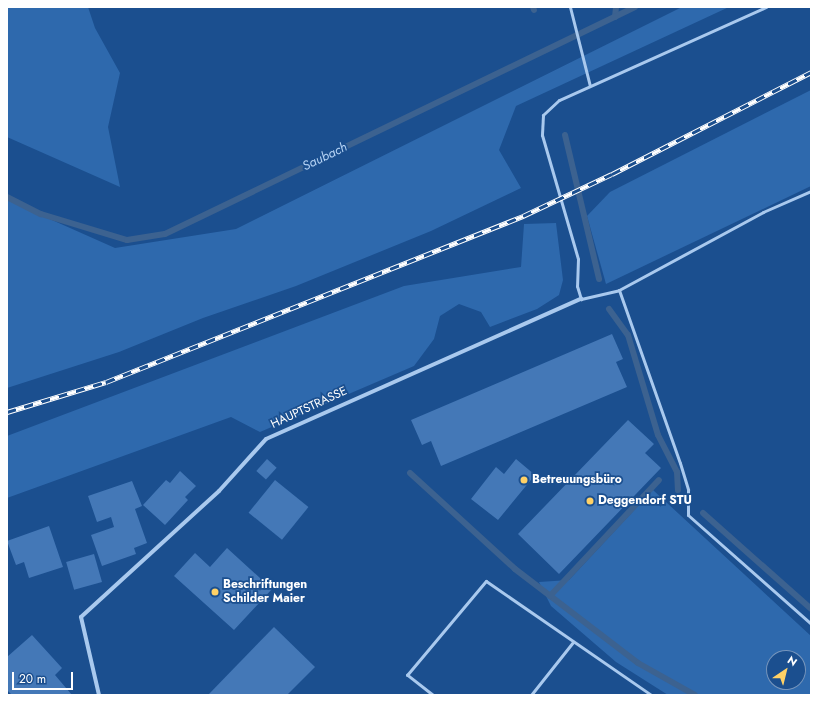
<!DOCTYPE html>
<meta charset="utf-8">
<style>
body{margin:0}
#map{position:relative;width:818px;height:702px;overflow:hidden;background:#1b4f8f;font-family:Jost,sans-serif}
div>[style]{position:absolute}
.green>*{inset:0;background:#2e69ad}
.stream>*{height:6px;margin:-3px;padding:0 3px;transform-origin:3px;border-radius:3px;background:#3c6290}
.building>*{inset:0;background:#4478b7;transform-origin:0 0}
.service>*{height:3px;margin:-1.5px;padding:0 1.5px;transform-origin:1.5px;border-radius:1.5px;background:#a9c9ee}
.minor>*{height:4px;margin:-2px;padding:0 2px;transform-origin:2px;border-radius:2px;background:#a9c9ee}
.rail>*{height:4.5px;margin-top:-2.25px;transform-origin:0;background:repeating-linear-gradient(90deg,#1b4f8f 0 9px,#fff 0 18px);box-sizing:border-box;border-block:1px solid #fff}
.dots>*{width:11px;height:11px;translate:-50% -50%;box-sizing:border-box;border:2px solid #1b4f8f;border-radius:50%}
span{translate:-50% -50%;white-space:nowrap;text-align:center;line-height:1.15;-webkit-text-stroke:3.5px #1b4f8f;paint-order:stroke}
.street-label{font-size:12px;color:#fff}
.poi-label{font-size:12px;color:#fff;font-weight:700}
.left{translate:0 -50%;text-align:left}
.water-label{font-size:13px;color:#b5d3f5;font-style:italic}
.frame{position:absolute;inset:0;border:8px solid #fff;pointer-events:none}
.north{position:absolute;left:766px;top:650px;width:40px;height:40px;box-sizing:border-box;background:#1b4f8f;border:1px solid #7695bc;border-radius:50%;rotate:35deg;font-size:11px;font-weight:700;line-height:16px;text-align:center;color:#fff}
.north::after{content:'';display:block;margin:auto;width:14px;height:18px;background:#ffd166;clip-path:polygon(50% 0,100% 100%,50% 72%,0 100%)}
.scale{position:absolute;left:12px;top:672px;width:61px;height:18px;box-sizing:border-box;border:2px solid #fff;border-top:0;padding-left:5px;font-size:12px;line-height:14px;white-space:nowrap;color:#fff;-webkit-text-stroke:3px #1b4f8f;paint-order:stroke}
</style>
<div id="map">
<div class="green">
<i style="clip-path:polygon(7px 7px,88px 7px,95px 28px,120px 73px,108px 127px,120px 187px,7px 137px)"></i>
<i style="clip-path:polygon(682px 7px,729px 7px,516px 106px,499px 150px,521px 188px,431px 231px,296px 286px,203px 318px,119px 352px,7px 388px,7px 200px,115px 248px,236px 229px)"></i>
<i style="clip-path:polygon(811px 90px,811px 186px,606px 284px,587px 216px,610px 192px)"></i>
<i style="clip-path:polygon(556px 223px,563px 280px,559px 295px,537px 309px,490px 327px,481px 312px,459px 304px,440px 316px,434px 339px,414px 366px,260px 432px,231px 417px,7px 498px,7px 436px,404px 286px,521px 267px,524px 224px)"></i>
<i style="clip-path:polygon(evenodd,653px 490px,811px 636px,811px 695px,668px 695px,616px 662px,551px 606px,539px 582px,569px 580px,653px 490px,774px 658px,798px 658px,798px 682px,774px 682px,774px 658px)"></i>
</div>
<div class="stream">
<i style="left:533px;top:7px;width:3px;rotate:72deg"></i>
<i style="left:615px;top:17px;width:10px;rotate:-84deg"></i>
<i style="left:565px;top:135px;width:148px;rotate:76.7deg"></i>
<i style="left:7px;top:197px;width:38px;rotate:27deg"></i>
<i style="left:41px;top:214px;width:90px;rotate:16.8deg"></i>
<i style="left:127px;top:240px;width:38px;rotate:-9deg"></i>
<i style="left:165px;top:234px;width:522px;rotate:-25.78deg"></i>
<i style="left:609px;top:309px;width:32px;rotate:54deg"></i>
<i style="left:628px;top:335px;width:104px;rotate:73.3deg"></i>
<i style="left:658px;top:435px;width:42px;rotate:62.8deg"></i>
<i style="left:677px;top:472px;width:18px;rotate:87deg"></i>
<i style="left:410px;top:473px;width:142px;rotate:42.4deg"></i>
<i style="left:515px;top:569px;width:155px;rotate:37.4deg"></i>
<i style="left:638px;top:663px;width:65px;rotate:29.3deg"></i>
<i style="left:703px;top:513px;width:144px;rotate:41.6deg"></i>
<i style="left:550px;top:596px;width:159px;rotate:-46.8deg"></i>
</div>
<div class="building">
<i style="clip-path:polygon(612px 334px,623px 359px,616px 362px,627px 387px,441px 466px,431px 441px,422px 445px,411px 420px)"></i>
<i style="clip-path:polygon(628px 420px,654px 444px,645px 453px,661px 468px,559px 574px,518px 534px)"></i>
<i style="left:267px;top:459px;width:13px;height:16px;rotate:42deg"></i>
<i style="clip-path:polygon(516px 459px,535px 475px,498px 520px,471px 499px,496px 467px,504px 474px)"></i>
<i style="clip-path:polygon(180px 471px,196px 486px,185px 497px,188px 500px,165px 525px,143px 505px,166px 480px,170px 483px)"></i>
<i style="left:275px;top:480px;width:43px;height:42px;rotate:39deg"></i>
<i style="clip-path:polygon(132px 481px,142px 506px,135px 509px,147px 543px,134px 548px,136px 554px,102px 566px,91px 535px,114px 527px,111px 517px,97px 522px,88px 496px)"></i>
<i style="clip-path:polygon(49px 526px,63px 567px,29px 578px,24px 562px,16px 565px,7px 541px)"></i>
<i style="clip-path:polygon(227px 548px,272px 589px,234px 630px,174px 576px,195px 553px,210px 567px)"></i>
<i style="left:94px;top:554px;width:29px;height:29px;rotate:74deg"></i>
<i style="clip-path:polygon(274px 627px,315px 667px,287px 695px,208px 695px)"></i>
<i style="clip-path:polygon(32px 635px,62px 668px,55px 675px,72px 695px,12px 695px,7px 690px,7px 657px)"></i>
</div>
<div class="service">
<i style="left:570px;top:7px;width:81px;rotate:75.8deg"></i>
<i style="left:766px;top:7px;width:227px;rotate:155.8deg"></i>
<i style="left:559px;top:100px;width:22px;rotate:137deg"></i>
<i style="left:543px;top:115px;width:20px;rotate:93deg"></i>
<i style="left:542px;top:135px;width:129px;rotate:73.8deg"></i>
<i style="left:578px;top:259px;width:27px;rotate:92deg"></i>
<i style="left:577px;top:286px;width:14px;rotate:73deg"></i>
<i style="left:581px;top:299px;width:39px;rotate:-13deg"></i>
<i style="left:619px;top:290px;width:164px;rotate:-28.4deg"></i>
<i style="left:763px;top:212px;width:52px;rotate:-23.6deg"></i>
<i style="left:619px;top:290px;width:183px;rotate:70.6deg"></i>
<i style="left:680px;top:463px;width:28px;rotate:73deg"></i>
<i style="left:688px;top:490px;width:25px;rotate:90deg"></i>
<i style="left:688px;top:515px;width:164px;rotate:41.5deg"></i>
<i style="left:433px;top:695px;width:33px;rotate:-142deg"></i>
<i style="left:407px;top:675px;width:123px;rotate:-50deg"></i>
<i style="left:486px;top:581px;width:201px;rotate:34.6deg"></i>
<i style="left:531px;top:695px;width:68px;rotate:-51.6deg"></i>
</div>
<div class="minor">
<i style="left:99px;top:695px;width:80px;rotate:-103deg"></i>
<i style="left:81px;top:617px;width:187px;rotate:-42.4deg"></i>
<i style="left:219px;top:491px;width:70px;rotate:-47.9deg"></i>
<i style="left:266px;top:439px;width:345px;rotate:-24deg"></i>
</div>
<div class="rail">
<i style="left:7px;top:412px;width:103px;rotate:-16.9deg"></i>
<i style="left:106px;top:382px;width:449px;rotate:-21.7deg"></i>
<i style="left:523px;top:216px;width:98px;rotate:-25.3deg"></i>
<i style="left:612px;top:174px;width:224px;rotate:-27.1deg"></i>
</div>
<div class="dots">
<i style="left:524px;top:480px;background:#ffd166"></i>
<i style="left:590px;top:501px;background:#ffd166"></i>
<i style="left:215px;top:592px;background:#ffd166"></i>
</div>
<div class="street-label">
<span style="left:309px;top:408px;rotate:-25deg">HAUPTSTRASSE</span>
</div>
<div class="poi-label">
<span class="left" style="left:532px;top:480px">Betreuungsbüro</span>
<span class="left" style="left:598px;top:501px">Deggendorf STU</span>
<span class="left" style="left:223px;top:592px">Beschriftungen<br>Schilder Maier</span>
</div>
<div class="water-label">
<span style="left:325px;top:157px;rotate:-26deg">Saubach</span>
</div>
<div class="frame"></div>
<div class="north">N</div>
<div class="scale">20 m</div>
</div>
